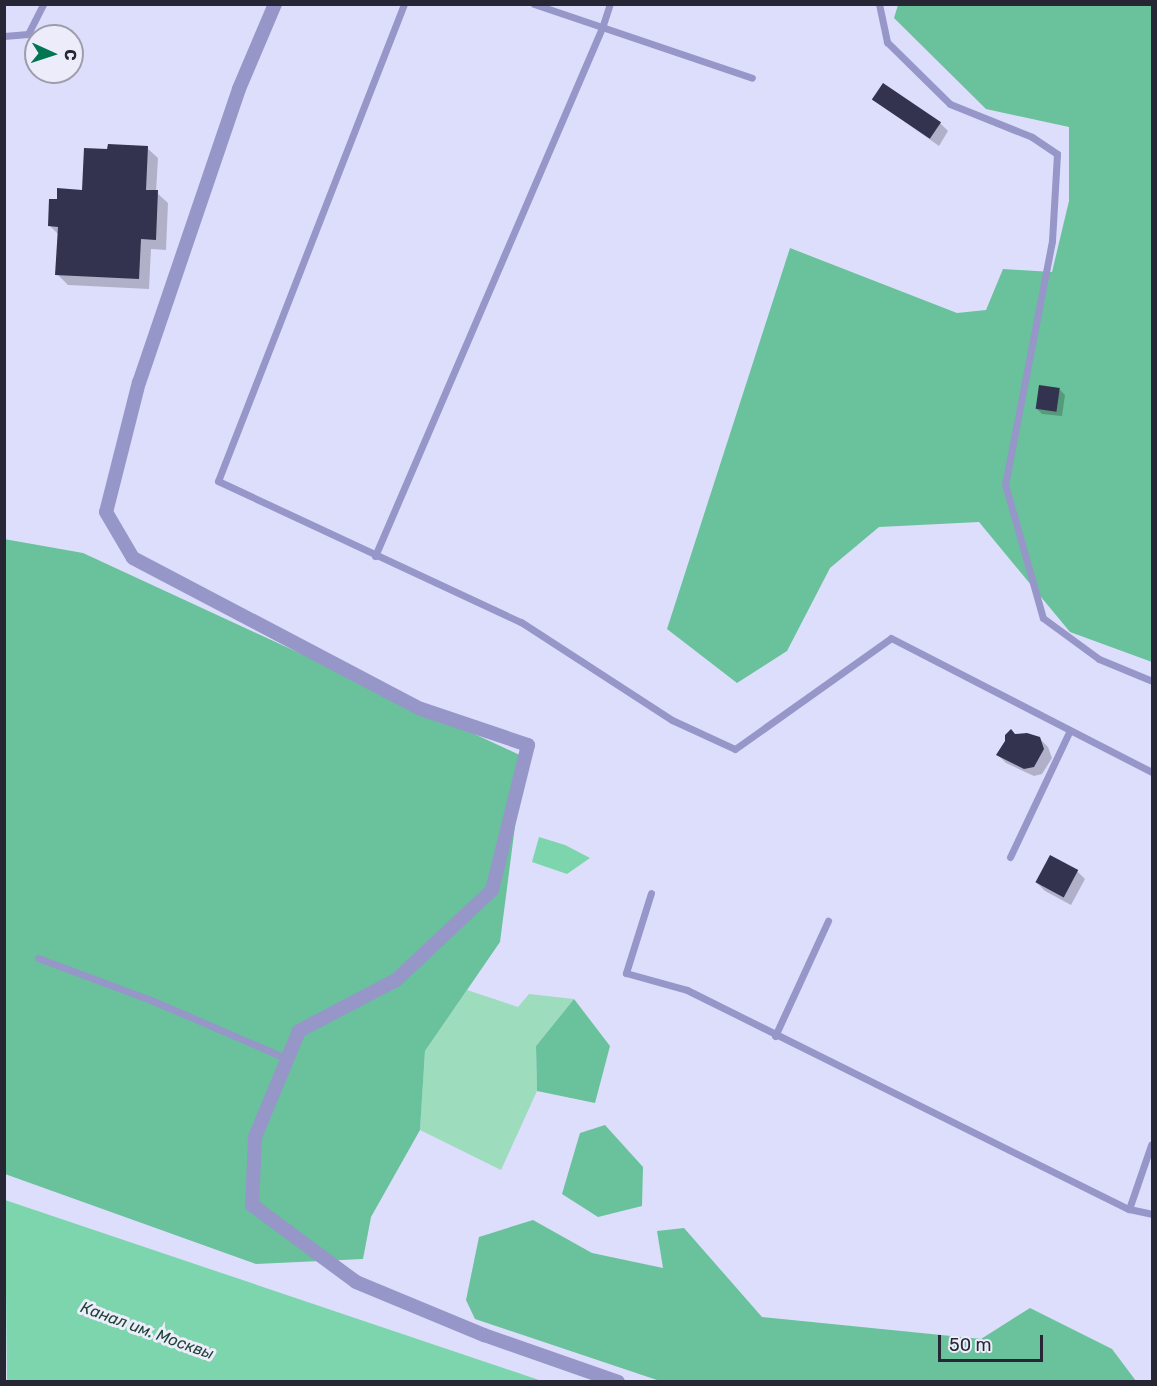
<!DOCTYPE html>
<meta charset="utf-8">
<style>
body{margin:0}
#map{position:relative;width:1157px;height:1386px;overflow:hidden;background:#dddefb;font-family:Rubik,sans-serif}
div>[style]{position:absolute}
.green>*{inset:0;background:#9edcbe}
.forest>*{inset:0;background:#69c29b}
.water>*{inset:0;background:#7cd5ad}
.shadow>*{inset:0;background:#0003}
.building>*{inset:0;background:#33334f;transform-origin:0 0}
.service>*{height:7px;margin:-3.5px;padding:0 3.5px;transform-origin:3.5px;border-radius:3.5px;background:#9696c9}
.minor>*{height:14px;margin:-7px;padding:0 7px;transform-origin:7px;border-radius:7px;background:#9696c9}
span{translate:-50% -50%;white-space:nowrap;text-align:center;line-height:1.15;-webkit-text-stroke:6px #ececfb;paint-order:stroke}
.water-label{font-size:16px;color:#1e4534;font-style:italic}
.frame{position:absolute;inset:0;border:6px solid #262634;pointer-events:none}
.north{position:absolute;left:24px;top:24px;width:60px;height:60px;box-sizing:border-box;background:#ececfb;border:2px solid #9d9dab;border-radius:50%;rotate:93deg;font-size:16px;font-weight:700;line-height:24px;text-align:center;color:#262634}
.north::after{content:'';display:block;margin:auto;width:21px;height:27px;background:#007651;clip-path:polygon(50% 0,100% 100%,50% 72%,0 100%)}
.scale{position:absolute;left:938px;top:1335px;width:105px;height:27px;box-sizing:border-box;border:3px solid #262634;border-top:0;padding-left:8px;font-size:18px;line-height:21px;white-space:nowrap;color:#262634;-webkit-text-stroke:4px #ececfb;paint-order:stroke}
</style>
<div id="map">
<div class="green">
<i style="clip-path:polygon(467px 990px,518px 1007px,529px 994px,574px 999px,536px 1046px,537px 1091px,501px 1170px,420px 1130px,425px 1051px)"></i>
</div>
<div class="forest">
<i style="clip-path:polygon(898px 5px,1152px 5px,1152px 662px,1070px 632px,979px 522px,879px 527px,830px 568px,787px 651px,737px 683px,667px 629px,790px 248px,957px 313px,986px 310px,1003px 269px,1052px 272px,1069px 201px,1069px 127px,986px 109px,894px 18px)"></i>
<i style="clip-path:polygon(4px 539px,83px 553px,524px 757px,500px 942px,425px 1051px,420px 1130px,371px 1217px,363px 1259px,256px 1264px,5px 1174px)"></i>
<i style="clip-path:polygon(574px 999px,610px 1046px,595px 1103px,537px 1091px,536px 1046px)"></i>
<i style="clip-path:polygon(605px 1125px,643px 1167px,642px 1206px,598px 1217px,562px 1194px,580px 1133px)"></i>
<i style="clip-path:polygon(533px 1220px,592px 1253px,663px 1268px,657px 1231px,684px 1228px,762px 1317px,981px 1339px,1030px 1308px,1112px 1349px,1136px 1381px,660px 1381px,475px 1319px,466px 1300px,479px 1237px)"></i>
</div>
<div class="water">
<i style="clip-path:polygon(539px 837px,565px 845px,590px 858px,567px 874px,532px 862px)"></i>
<i style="clip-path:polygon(5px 1200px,542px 1381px,7px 1381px)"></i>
</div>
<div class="shadow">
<i style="clip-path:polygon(874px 100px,940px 123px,948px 131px,939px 146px)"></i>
<i style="clip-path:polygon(147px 148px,158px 158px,156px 192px,168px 203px,166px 250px,151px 249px,149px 289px,68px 285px,57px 274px,59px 235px,49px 225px,58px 201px,83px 191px,109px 150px)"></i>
<i style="clip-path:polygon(1060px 390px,1065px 395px,1062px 416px,1042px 414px,1037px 409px)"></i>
<i style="clip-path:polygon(1015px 735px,1040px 739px,1048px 747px,1052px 758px,1042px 774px,1034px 776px,1006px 763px,998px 755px)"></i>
<i style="clip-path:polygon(1077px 871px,1085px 879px,1071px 905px,1045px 891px,1037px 883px)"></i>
</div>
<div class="building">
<i style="left:883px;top:83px;width:70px;height:20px;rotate:34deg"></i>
<i style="clip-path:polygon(108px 144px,148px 146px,146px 190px,158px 190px,156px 240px,141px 239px,139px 279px,55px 275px,58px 227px,48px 226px,49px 199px,57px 199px,57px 188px,82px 190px,84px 148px,107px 149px)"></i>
<i style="left:1039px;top:385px;width:21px;height:24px;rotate:8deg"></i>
<i style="clip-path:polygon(1011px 729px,1015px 734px,1027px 733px,1040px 737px,1044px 749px,1034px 767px,1024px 769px,996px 755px,1005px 741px,1005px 735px)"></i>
<i style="left:1050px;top:855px;width:32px;height:31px;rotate:28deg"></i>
</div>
<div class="service">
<i style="left:404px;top:4px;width:512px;rotate:111.3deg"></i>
<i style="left:218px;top:481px;width:334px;rotate:25deg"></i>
<i style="left:521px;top:622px;width:180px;rotate:33deg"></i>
<i style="left:672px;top:720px;width:69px;rotate:24.7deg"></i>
<i style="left:735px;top:749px;width:191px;rotate:-35.4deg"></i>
<i style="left:891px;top:638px;width:293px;rotate:27.2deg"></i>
<i style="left:534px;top:4px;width:230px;rotate:18.7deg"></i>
<i style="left:879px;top:4px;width:39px;rotate:78deg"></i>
<i style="left:887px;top:42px;width:88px;rotate:44.5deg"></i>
<i style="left:950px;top:104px;width:88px;rotate:21.9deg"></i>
<i style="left:1032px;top:137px;width:30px;rotate:34deg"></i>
<i style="left:1057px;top:154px;width:87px;rotate:93.3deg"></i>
<i style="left:1052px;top:241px;width:248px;rotate:100.9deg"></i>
<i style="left:1005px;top:484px;width:139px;rotate:74.2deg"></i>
<i style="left:1043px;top:618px;width:69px;rotate:36.2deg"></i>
<i style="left:1099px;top:659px;width:57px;rotate:22.5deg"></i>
<i style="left:4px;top:36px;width:24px;rotate:-5deg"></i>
<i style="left:28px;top:34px;width:34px;rotate:-63deg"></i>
<i style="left:375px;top:556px;width:575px;rotate:-66.74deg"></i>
<i style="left:602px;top:28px;width:25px;rotate:-72deg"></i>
<i style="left:1010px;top:857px;width:140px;rotate:-64.7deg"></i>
<i style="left:651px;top:893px;width:84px;rotate:107.4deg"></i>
<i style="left:626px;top:973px;width:63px;rotate:15.6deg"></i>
<i style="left:687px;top:990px;width:493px;rotate:26.4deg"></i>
<i style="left:1129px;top:1209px;width:24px;rotate:12deg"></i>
<i style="left:38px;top:958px;width:121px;rotate:20.4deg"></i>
<i style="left:151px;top:1000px;width:149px;rotate:23.3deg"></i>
<i style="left:775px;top:1036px;width:127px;rotate:-65.3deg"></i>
<i style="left:1129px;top:1209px;width:68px;rotate:-71deg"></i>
</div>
<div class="minor">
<i style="left:275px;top:4px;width:92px;rotate:113deg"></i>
<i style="left:239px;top:89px;width:310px;rotate:108.8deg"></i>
<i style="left:139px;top:382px;width:134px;rotate:104.2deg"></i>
<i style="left:106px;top:512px;width:53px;rotate:59.6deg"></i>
<i style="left:133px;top:558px;width:325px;rotate:27.7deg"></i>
<i style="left:421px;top:709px;width:113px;rotate:18.6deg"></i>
<i style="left:528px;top:745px;width:149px;rotate:103.9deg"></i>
<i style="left:492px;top:890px;width:132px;rotate:136.8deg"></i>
<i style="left:396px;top:980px;width:110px;rotate:152.3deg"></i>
<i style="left:299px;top:1031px;width:115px;rotate:112.5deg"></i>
<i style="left:255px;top:1137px;width:68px;rotate:92.5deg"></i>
<i style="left:252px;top:1205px;width:129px;rotate:36.5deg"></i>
<i style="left:356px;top:1282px;width:139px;rotate:22.5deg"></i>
<i style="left:484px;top:1335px;width:142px;rotate:19.3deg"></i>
</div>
<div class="water-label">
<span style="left:147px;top:1331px;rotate:20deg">Канал им. Москвы</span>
</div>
<div class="frame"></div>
<div class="north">С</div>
<div class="scale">50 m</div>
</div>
